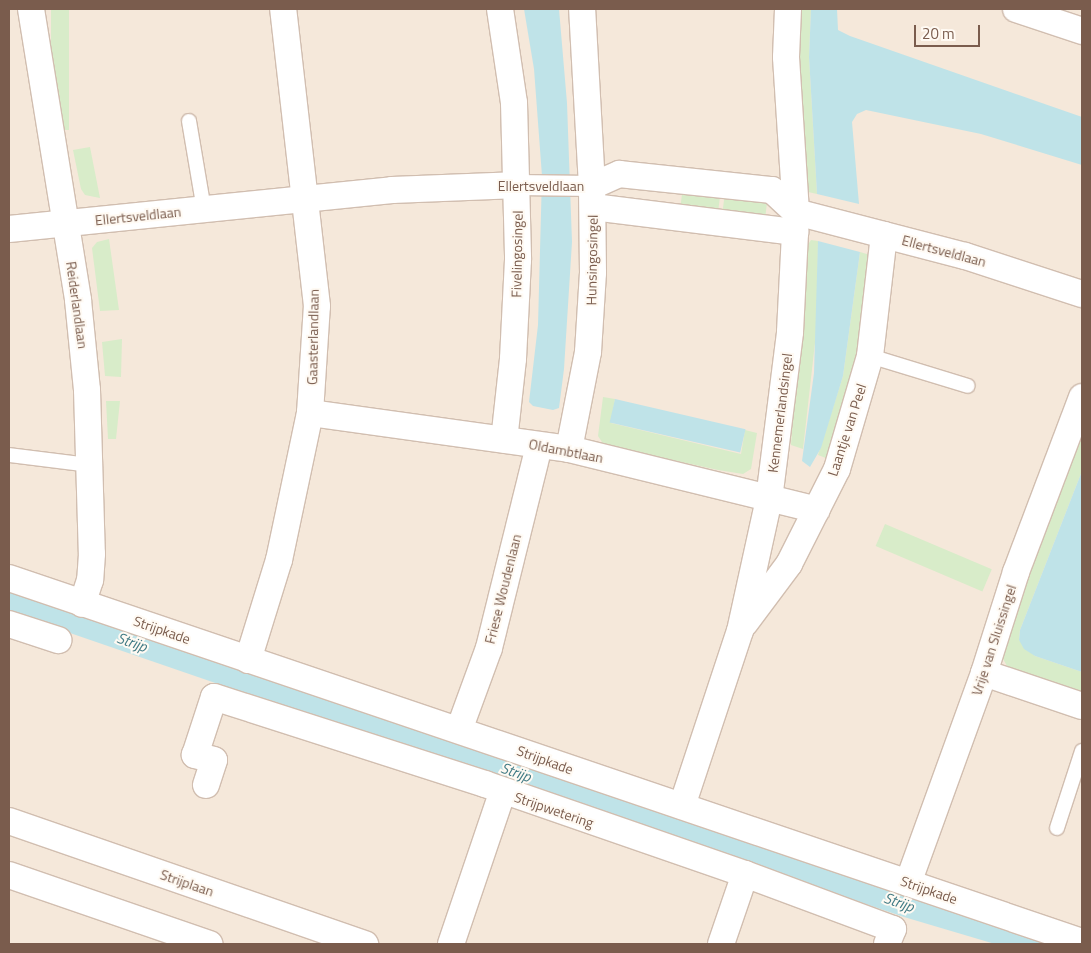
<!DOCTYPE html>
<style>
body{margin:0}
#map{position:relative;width:1091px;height:953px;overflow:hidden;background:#fdf6ec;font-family:"Titillium Web",sans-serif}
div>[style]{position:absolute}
.residential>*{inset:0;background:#f5e8da}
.green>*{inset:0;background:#d8ecc9;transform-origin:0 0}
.water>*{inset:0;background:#bfe3e8;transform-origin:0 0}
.roads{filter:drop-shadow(1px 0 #d1beb0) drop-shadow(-1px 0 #d1beb0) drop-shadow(0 1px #d1beb0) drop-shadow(0 -1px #d1beb0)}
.service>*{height:14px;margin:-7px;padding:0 7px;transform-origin:7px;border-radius:7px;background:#fff}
.pedestrian>*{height:20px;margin:-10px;padding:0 10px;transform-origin:10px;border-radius:10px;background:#fff}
.minor>*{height:26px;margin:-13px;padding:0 13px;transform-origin:13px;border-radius:13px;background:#fff}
span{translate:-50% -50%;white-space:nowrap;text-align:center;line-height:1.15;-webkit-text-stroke:4px #fffaf3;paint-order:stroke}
.street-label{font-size:14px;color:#7a5c4d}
.water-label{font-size:15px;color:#437c86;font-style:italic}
.frame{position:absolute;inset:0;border:10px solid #7a5c4d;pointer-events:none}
.scale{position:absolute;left:914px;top:25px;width:66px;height:22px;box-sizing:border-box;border:2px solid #7a5c4d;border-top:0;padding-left:6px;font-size:15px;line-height:18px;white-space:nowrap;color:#7a5c4d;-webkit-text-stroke:4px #fffaf3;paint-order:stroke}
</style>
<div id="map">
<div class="residential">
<i style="clip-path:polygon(9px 9px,1082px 9px,1082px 944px,9px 588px)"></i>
<i style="clip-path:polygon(9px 607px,1000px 944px,9px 944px)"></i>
</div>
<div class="green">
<i style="left:51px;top:9px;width:18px;height:121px"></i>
<i style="clip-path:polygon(798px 9px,811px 9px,809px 57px,817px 194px,804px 191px,796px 68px)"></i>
<i style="clip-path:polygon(90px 147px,100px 198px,85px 195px,81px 189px,73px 150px)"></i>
<i style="left:683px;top:186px;width:38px;height:24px;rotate:7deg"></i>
<i style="left:725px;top:192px;width:43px;height:22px;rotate:7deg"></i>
<i style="clip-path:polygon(109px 239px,119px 310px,100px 311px,92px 248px,97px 242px)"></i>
<i style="clip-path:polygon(811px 240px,818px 241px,817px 325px,803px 449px,791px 445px,805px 249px)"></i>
<i style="clip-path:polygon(860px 252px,870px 255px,866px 319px,831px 460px,818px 455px,843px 376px)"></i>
<i style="clip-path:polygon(122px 339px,121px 377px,105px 376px,102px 342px)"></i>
<i style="clip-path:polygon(603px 397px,615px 399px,611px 423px,741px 454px,745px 430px,757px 433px,751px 469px,743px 474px,718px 470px,604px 445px,598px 436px)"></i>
<i style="clip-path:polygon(106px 401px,120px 401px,116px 439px,108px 439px)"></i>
<i style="clip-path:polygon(1082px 423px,1082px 471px,1020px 630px,1019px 640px,1035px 656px,1082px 672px,1082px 696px,1010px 671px,999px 652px)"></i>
<i style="left:885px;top:524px;width:116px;height:24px;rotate:23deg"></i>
</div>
<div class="water">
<i style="clip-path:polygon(524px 9px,559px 9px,567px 103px,572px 242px,564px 369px,559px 408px,553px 410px,533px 406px,529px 402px,538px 325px,542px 176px,534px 69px)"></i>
<i style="clip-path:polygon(811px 9px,837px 9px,838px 30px,850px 36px,1082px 117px,1082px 165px,981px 134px,866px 110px,857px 114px,852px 122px,859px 204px,817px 194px,809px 57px)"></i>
<i style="clip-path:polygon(818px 241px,860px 252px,843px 376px,821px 448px,810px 467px,802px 461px,814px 373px)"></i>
<i style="left:615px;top:399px;width:134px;height:24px;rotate:13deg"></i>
<i style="clip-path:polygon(1082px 471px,1082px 672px,1035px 656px,1024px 649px,1019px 640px,1020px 630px)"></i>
<i style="clip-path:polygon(9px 588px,1053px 944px,995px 944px,904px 917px,265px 700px,9px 612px)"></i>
</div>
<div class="roads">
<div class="service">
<i style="left:189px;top:121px;width:90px;rotate:80.4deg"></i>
<i style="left:870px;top:356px;width:102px;rotate:17deg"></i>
<i style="left:9px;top:455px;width:81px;rotate:7.1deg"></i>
<i style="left:1057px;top:828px;width:81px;rotate:-72deg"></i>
</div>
<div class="pedestrian">
<i style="left:517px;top:185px;width:75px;rotate:0.8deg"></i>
</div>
<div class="minor">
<i style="left:31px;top:9px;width:295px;rotate:80.8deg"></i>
<i style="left:78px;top:300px;width:90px;rotate:84.3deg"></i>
<i style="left:87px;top:390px;width:164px;rotate:88.3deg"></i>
<i style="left:92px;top:554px;width:26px;rotate:94deg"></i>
<i style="left:90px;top:580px;width:25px;rotate:108deg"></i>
<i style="left:500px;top:9px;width:95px;rotate:81.5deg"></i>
<i style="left:514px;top:103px;width:157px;rotate:88.5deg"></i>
<i style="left:518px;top:260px;width:99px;rotate:92.9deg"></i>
<i style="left:513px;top:359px;width:81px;rotate:96.3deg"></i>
<i style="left:1016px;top:9px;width:70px;rotate:18.4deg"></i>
<i style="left:592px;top:186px;width:30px;rotate:-24deg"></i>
<i style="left:619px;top:174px;width:154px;rotate:6deg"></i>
<i style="left:772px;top:190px;width:33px;rotate:43deg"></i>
<i style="left:796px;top:212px;width:175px;rotate:14.6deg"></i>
<i style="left:965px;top:256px;width:123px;rotate:18deg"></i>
<i style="left:593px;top:207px;width:204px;rotate:7.1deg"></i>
<i style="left:9px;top:229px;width:385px;rotate:-5.8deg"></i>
<i style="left:392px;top:190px;width:125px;rotate:-2.3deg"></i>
<i style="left:310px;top:413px;width:261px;rotate:7.9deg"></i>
<i style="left:569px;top:449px;width:255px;rotate:13.8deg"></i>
<i style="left:569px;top:449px;width:99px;rotate:-78.9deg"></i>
<i style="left:588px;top:352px;width:79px;rotate:-86.4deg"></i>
<i style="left:593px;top:273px;width:87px;rotate:-90.7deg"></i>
<i style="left:592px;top:186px;width:177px;rotate:-93.2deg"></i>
<i style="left:9px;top:578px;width:1133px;rotate:18.74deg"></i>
<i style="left:745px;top:623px;width:74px;rotate:-53.3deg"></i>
<i style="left:789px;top:564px;width:106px;rotate:-63.2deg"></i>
<i style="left:837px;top:469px;width:118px;rotate:-73.7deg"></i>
<i style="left:870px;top:356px;width:122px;rotate:-83.4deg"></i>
<i style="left:9px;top:624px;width:52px;rotate:18.1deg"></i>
<i style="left:248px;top:660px;width:105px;rotate:-72.8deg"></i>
<i style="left:279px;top:560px;width:150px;rotate:-78.1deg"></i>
<i style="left:310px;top:413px;width:107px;rotate:-86.3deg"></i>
<i style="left:317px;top:306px;width:299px;rotate:-96.5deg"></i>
<i style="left:984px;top:673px;width:103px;rotate:18.6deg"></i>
<i style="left:459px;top:730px;width:87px;rotate:-69.9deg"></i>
<i style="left:489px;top:648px;width:208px;rotate:-76.1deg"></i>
<i style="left:206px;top:785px;width:26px;rotate:-72deg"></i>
<i style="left:214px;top:760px;width:20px;rotate:-165deg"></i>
<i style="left:195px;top:755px;width:61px;rotate:-71.9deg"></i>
<i style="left:214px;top:697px;width:285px;rotate:17.8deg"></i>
<i style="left:485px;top:784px;width:275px;rotate:19.1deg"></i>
<i style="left:745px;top:874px;width:158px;rotate:20.4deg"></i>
<i style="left:893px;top:929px;width:16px;rotate:112deg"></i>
<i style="left:682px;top:806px;width:184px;rotate:-71.7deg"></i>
<i style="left:740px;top:631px;width:135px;rotate:-77.6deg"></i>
<i style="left:769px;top:499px;width:168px;rotate:-82.8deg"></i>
<i style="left:790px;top:332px;width:120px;rotate:-87.1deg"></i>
<i style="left:796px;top:212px;width:155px;rotate:-93.7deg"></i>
<i style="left:786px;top:57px;width:48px;rotate:-87.6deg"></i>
<i style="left:9px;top:821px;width:377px;rotate:19.1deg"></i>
<i style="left:9px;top:875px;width:212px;rotate:19deg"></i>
<i style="left:908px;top:883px;width:223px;rotate:-70.1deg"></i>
<i style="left:984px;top:673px;width:106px;rotate:-72.4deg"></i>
<i style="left:1016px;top:572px;width:187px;rotate:-69.3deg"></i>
<i style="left:451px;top:944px;width:159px;rotate:-71.3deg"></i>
<i style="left:721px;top:944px;width:74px;rotate:-71.1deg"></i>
</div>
</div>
<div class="street-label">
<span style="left:541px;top:186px">Ellertsveldlaan</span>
<span style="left:138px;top:216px;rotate:-6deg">Ellertsveldlaan</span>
<span style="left:944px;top:251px;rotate:15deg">Ellertsveldlaan</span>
<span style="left:517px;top:254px;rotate:-89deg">Fivelingosingel</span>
<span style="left:592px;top:260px;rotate:-89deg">Hunsingosingel</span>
<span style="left:77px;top:305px;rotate:82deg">Reiderlandlaan</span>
<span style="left:313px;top:337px;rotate:-89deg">Gaasterlandlaan</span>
<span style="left:780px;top:413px;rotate:-83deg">Kennemerlandsingel</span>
<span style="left:847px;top:430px;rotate:-72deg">Laantje van Peel</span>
<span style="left:566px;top:451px;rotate:11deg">Oldambtlaan</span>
<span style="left:503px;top:589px;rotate:-76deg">Friese Woudenlaan</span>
<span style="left:162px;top:630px;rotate:19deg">Strijpkade</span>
<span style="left:994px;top:640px;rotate:-72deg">Vrije van Sluissingel</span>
<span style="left:545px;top:760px;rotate:20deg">Strijpkade</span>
<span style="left:554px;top:810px;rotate:19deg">Strijpwetering</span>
<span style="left:187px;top:883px;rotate:19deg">Strijplaan</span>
<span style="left:929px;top:890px;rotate:19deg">Strijpkade</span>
</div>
<div class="water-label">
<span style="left:132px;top:642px;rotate:19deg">Strijp</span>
<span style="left:516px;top:772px;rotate:19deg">Strijp</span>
<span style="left:899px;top:902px;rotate:19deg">Strijp</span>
</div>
<div class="frame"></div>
<div class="scale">20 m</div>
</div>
